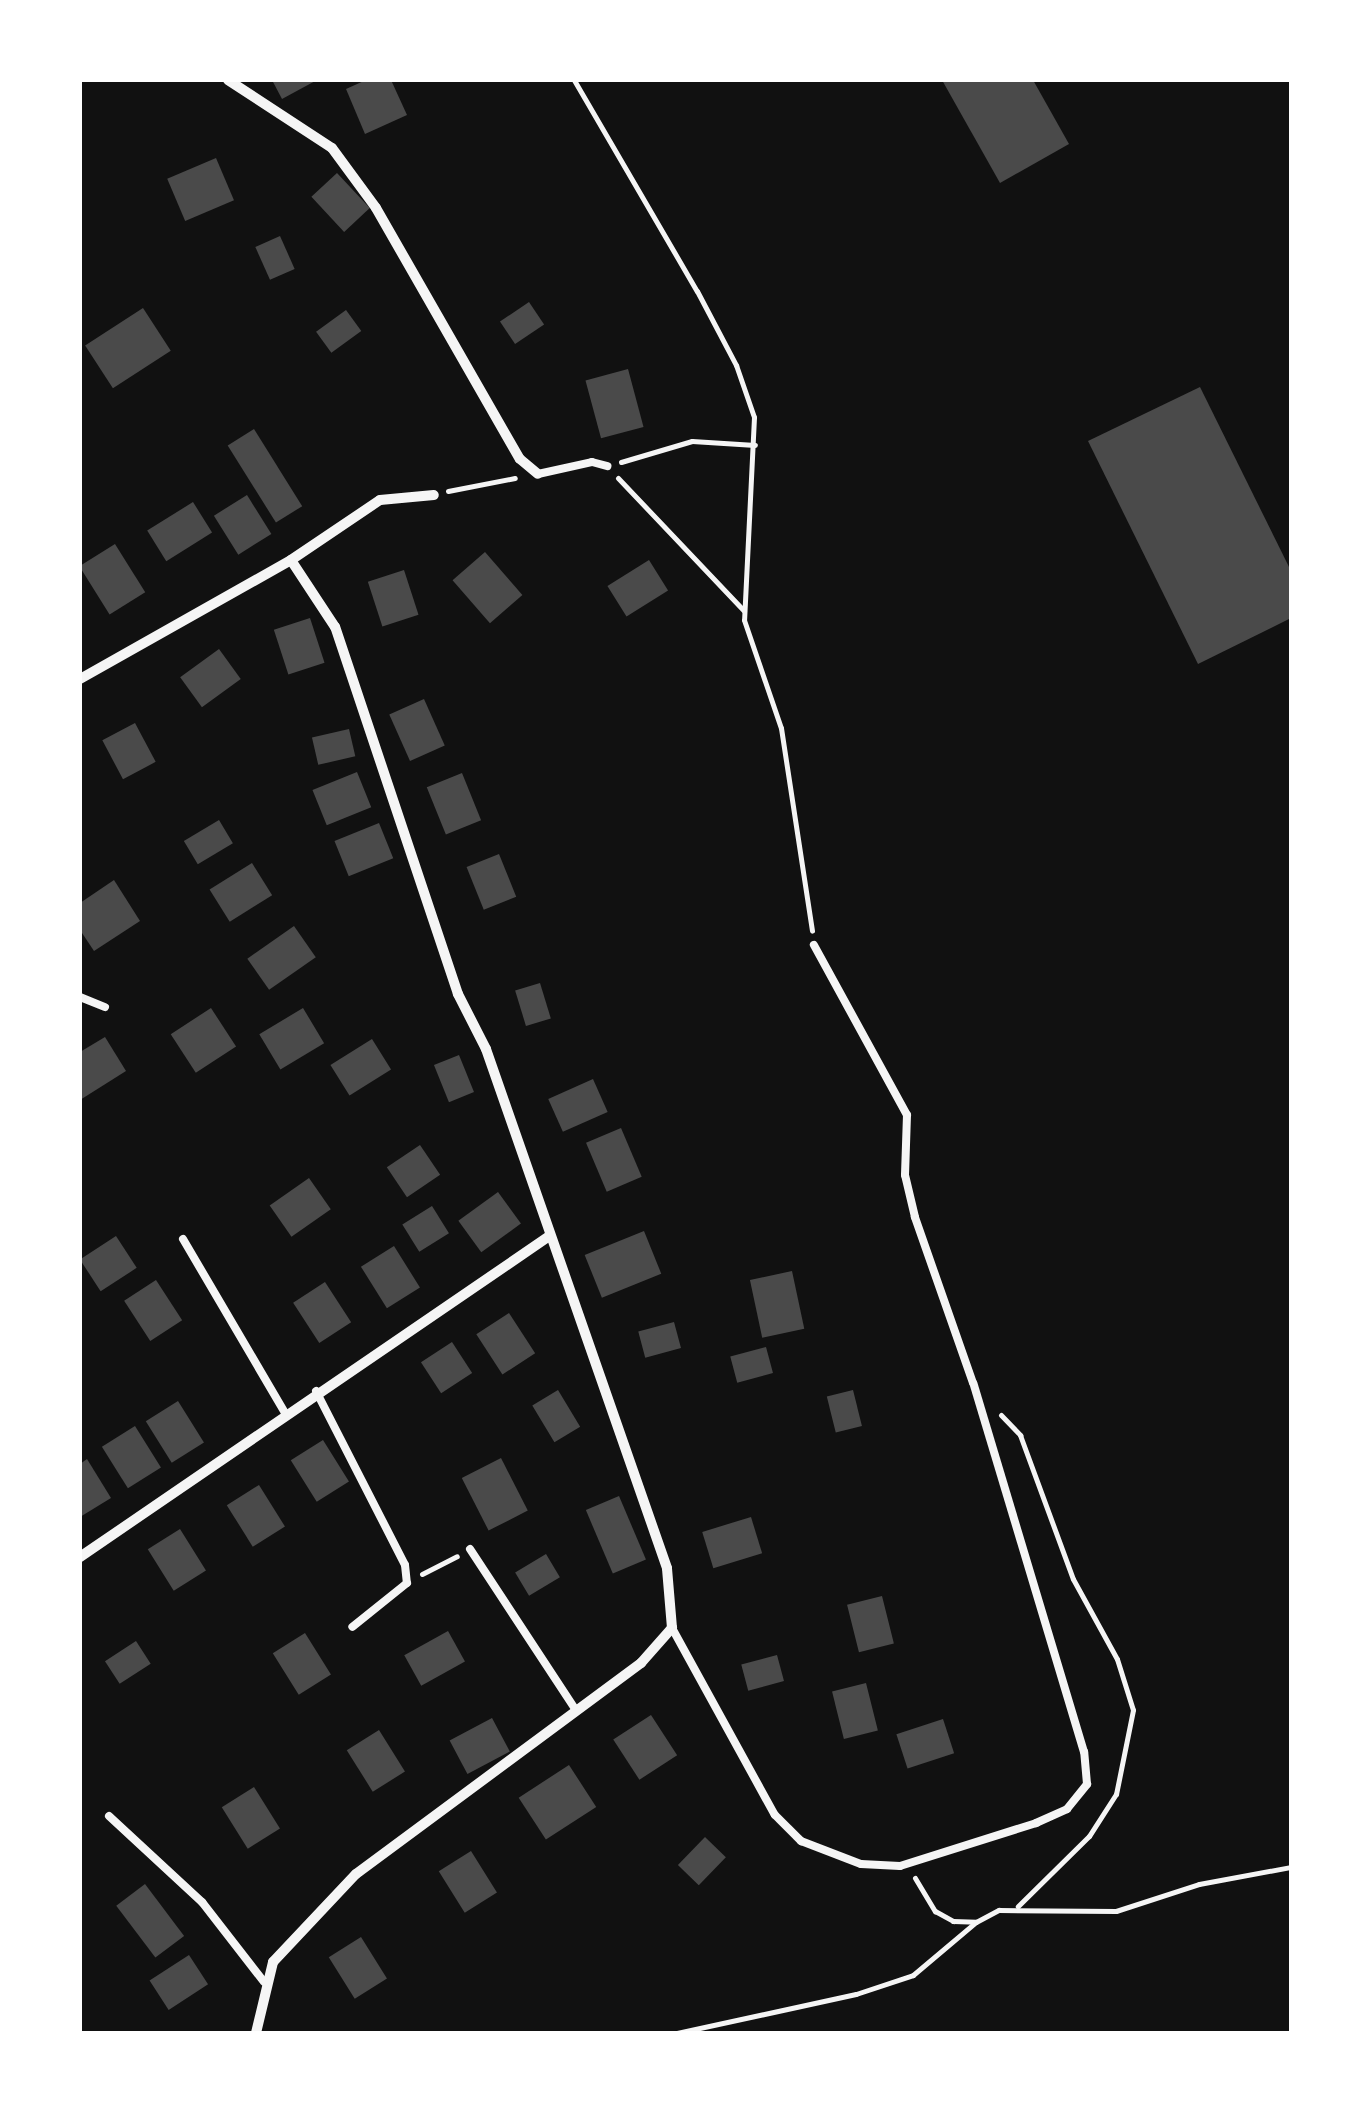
<!DOCTYPE html>
<style>
body{margin:0}
#map{position:relative;width:1371px;height:2113px;overflow:hidden;background:#111;font-family:"Nunito Sans",sans-serif}
div>[style]{position:absolute}
.building>*{inset:0;background:#4a4a4a;transform-origin:0 0}
.path>*{height:5px;margin:-2.5px;padding:0 2.5px;transform-origin:2.5px;border-radius:2.5px;background:#f5f5f5}
.service>*{height:8px;margin:-4px;padding:0 4px;transform-origin:4px;border-radius:4px;background:#f5f5f5}
.minor>*{height:10px;margin:-5px;padding:0 5px;transform-origin:5px;border-radius:5px;background:#f5f5f5}
span{translate:-50% -50%;white-space:nowrap;text-align:center;line-height:1.15;-webkit-text-stroke:8px #fff;paint-order:stroke}
.frame{position:absolute;inset:0;border:82px solid #fff;pointer-events:none}
</style>
<div id="map">
<div class="building">
<i style="clip-path:polygon(272px 80px,317px 80px,282px 99px)"></i>
<i style="clip-path:polygon(366px 80px,391px 80px,407px 115px,365px 134px,346px 89px)"></i>
<i style="clip-path:polygon(942px 80px,1033px 80px,1069px 144px,1000px 183px)"></i>
<i style="left:216px;top:158px;width:46px;height:53px;rotate:67deg"></i>
<i style="left:337px;top:173px;width:48px;height:35px;rotate:47deg"></i>
<i style="left:280px;top:236px;width:36px;height:27px;rotate:66deg"></i>
<i style="left:529px;top:302px;width:27px;height:35px;rotate:56deg"></i>
<i style="left:143px;top:308px;width:51px;height:69px;rotate:57deg"></i>
<i style="left:346px;top:310px;width:26px;height:37px;rotate:54deg"></i>
<i style="left:628px;top:369px;width:60px;height:44px;rotate:75deg"></i>
<i style="clip-path:polygon(1200px 387px,1291px 571px,1291px 618px,1198px 664px,1088px 441px)"></i>
<i style="left:254px;top:429px;width:91px;height:31px;rotate:58deg"></i>
<i style="left:247px;top:495px;width:46px;height:39px;rotate:58deg"></i>
<i style="left:193px;top:502px;width:36px;height:54px;rotate:58deg"></i>
<i style="left:115px;top:544px;width:57px;height:42px;rotate:58deg"></i>
<i style="left:485px;top:552px;width:57px;height:43px;rotate:49deg"></i>
<i style="left:649px;top:560px;width:36px;height:49px;rotate:58deg"></i>
<i style="left:404px;top:570px;width:47px;height:38px;rotate:72deg"></i>
<i style="left:310px;top:618px;width:47px;height:38px;rotate:72deg"></i>
<i style="left:219px;top:649px;width:37px;height:48px;rotate:54deg"></i>
<i style="left:424px;top:699px;width:51px;height:38px;rotate:66deg"></i>
<i style="left:135px;top:723px;width:44px;height:37px;rotate:62deg"></i>
<i style="left:349px;top:729px;width:28px;height:38px;rotate:77deg"></i>
<i style="left:357px;top:772px;width:38px;height:48px;rotate:68deg"></i>
<i style="left:462px;top:773px;width:51px;height:38px;rotate:68deg"></i>
<i style="left:219px;top:820px;width:27px;height:41px;rotate:59deg"></i>
<i style="left:379px;top:823px;width:38px;height:48px;rotate:68deg"></i>
<i style="left:499px;top:854px;width:46px;height:35px;rotate:68deg"></i>
<i style="left:252px;top:863px;width:38px;height:50px;rotate:58deg"></i>
<i style="clip-path:polygon(114px 880px,140px 921px,94px 951px,80px 930px,80px 903px)"></i>
<i style="left:294px;top:926px;width:38px;height:57px;rotate:55deg"></i>
<i style="left:540px;top:983px;width:37px;height:26px;rotate:73deg"></i>
<i style="left:211px;top:1008px;width:46px;height:48px;rotate:57deg"></i>
<i style="left:303px;top:1008px;width:41px;height:51px;rotate:59deg"></i>
<i style="clip-path:polygon(105px 1037px,126px 1071px,80px 1100px,80px 1052px)"></i>
<i style="left:372px;top:1039px;width:36px;height:49px;rotate:58deg"></i>
<i style="left:459px;top:1055px;width:40px;height:27px;rotate:68deg"></i>
<i style="left:593px;top:1079px;width:36px;height:49px;rotate:66deg"></i>
<i style="left:621px;top:1128px;width:53px;height:38px;rotate:67deg"></i>
<i style="left:420px;top:1145px;width:36px;height:40px;rotate:56deg"></i>
<i style="left:309px;top:1178px;width:38px;height:48px;rotate:55deg"></i>
<i style="left:498px;top:1192px;width:39px;height:49px;rotate:54deg"></i>
<i style="left:432px;top:1206px;width:32px;height:35px;rotate:58deg"></i>
<i style="left:644px;top:1231px;width:46px;height:64px;rotate:68deg"></i>
<i style="left:116px;top:1236px;width:38px;height:43px;rotate:57deg"></i>
<i style="left:394px;top:1246px;width:49px;height:39px;rotate:58deg"></i>
<i style="left:792px;top:1271px;width:59px;height:43px;rotate:78deg"></i>
<i style="left:156px;top:1280px;width:48px;height:38px;rotate:57deg"></i>
<i style="left:325px;top:1282px;width:48px;height:38px;rotate:57deg"></i>
<i style="left:509px;top:1313px;width:48px;height:39px;rotate:57deg"></i>
<i style="left:674px;top:1322px;width:27px;height:37px;rotate:75deg"></i>
<i style="left:452px;top:1342px;width:37px;height:37px;rotate:57deg"></i>
<i style="left:766px;top:1347px;width:27px;height:37px;rotate:75deg"></i>
<i style="left:558px;top:1390px;width:43px;height:30px;rotate:59deg"></i>
<i style="left:853px;top:1390px;width:37px;height:27px;rotate:76deg"></i>
<i style="left:178px;top:1401px;width:49px;height:38px;rotate:58deg"></i>
<i style="left:135px;top:1426px;width:49px;height:39px;rotate:58deg"></i>
<i style="left:323px;top:1440px;width:49px;height:38px;rotate:58deg"></i>
<i style="left:501px;top:1458px;width:59px;height:44px;rotate:63deg"></i>
<i style="clip-path:polygon(87px 1459px,111px 1498px,80px 1517px,80px 1464px)"></i>
<i style="left:259px;top:1485px;width:49px;height:38px;rotate:58deg"></i>
<i style="left:619px;top:1496px;width:69px;height:36px;rotate:67deg"></i>
<i style="left:751px;top:1517px;width:38px;height:51px;rotate:73deg"></i>
<i style="left:180px;top:1529px;width:49px;height:38px;rotate:58deg"></i>
<i style="left:546px;top:1554px;width:27px;height:36px;rotate:59deg"></i>
<i style="left:882px;top:1596px;width:49px;height:36px;rotate:76deg"></i>
<i style="left:448px;top:1631px;width:35px;height:50px;rotate:61deg"></i>
<i style="left:305px;top:1633px;width:49px;height:38px;rotate:58deg"></i>
<i style="left:136px;top:1641px;width:27px;height:37px;rotate:57deg"></i>
<i style="left:777px;top:1655px;width:27px;height:37px;rotate:75deg"></i>
<i style="left:866px;top:1683px;width:49px;height:35px;rotate:76deg"></i>
<i style="left:651px;top:1715px;width:48px;height:45px;rotate:57deg"></i>
<i style="left:492px;top:1718px;width:38px;height:48px;rotate:62deg"></i>
<i style="left:943px;top:1719px;width:36px;height:49px;rotate:72deg"></i>
<i style="left:379px;top:1730px;width:49px;height:38px;rotate:58deg"></i>
<i style="left:569px;top:1765px;width:50px;height:60px;rotate:57deg"></i>
<i style="left:254px;top:1787px;width:49px;height:38px;rotate:58deg"></i>
<i style="left:705px;top:1837px;width:29px;height:39px;rotate:44deg"></i>
<i style="left:471px;top:1851px;width:49px;height:38px;rotate:58deg"></i>
<i style="left:145px;top:1884px;width:65px;height:36px;rotate:53deg"></i>
<i style="left:361px;top:1937px;width:49px;height:38px;rotate:58deg"></i>
<i style="left:189px;top:1955px;width:35px;height:47px;rotate:57deg"></i>
</div>
<div class="path">
<i style="left:574px;top:80px;width:244px;rotate:59.8deg"></i>
<i style="left:697px;top:291px;width:84px;rotate:62.2deg"></i>
<i style="left:736px;top:365px;width:55px;rotate:70.9deg"></i>
<i style="left:754px;top:417px;width:203px;rotate:92.8deg"></i>
<i style="left:744px;top:620px;width:114px;rotate:71.1deg"></i>
<i style="left:781px;top:728px;width:205px;rotate:81.3deg"></i>
<i style="left:621px;top:462px;width:74px;rotate:-16.5deg"></i>
<i style="left:692px;top:441px;width:63px;rotate:3.6deg"></i>
<i style="left:618px;top:478px;width:183px;rotate:46.5deg"></i>
<i style="left:448px;top:491px;width:68px;rotate:-11deg"></i>
<i style="left:1001px;top:1415px;width:28px;rotate:46deg"></i>
<i style="left:1020px;top:1435px;width:153px;rotate:69.8deg"></i>
<i style="left:1073px;top:1579px;width:91px;rotate:61.2deg"></i>
<i style="left:1117px;top:1659px;width:53px;rotate:72.6deg"></i>
<i style="left:1133px;top:1710px;width:86px;rotate:101.4deg"></i>
<i style="left:1116px;top:1794px;width:50px;rotate:122.7deg"></i>
<i style="left:1089px;top:1836px;width:100px;rotate:135.4deg"></i>
<i style="left:422px;top:1574px;width:39px;rotate:-27deg"></i>
<i style="left:915px;top:1878px;width:39px;rotate:59deg"></i>
<i style="left:935px;top:1911px;width:21px;rotate:29deg"></i>
<i style="left:953px;top:1921px;width:23px;rotate:2deg"></i>
<i style="left:677px;top:2033px;width:183px;rotate:-12.3deg"></i>
<i style="left:856px;top:1994px;width:60px;rotate:-18.4deg"></i>
<i style="left:913px;top:1975px;width:82px;rotate:-40.1deg"></i>
<i style="left:976px;top:1922px;width:26px;rotate:-28deg"></i>
<i style="left:999px;top:1910px;width:117px;rotate:0.5deg"></i>
<i style="left:1116px;top:1911px;width:87px;rotate:-18deg"></i>
<i style="left:1199px;top:1884px;width:94px;rotate:-10.5deg"></i>
</div>
<div class="service">
<i style="left:538px;top:474px;width:55px;rotate:-12.5deg"></i>
<i style="left:592px;top:462px;width:16px;rotate:15deg"></i>
<i style="left:80px;top:997px;width:27px;rotate:22deg"></i>
<i style="left:183px;top:1239px;width:202px;rotate:59.6deg"></i>
<i style="left:316px;top:1391px;width:195px;rotate:62.9deg"></i>
<i style="left:405px;top:1565px;width:18px;rotate:84deg"></i>
<i style="left:407px;top:1583px;width:70px;rotate:141.3deg"></i>
<i style="left:470px;top:1549px;width:191px;rotate:56.7deg"></i>
<i style="left:672px;top:1628px;width:213px;rotate:61.2deg"></i>
<i style="left:775px;top:1815px;width:37px;rotate:45deg"></i>
<i style="left:801px;top:1841px;width:64px;rotate:21deg"></i>
<i style="left:861px;top:1864px;width:39px;rotate:3deg"></i>
<i style="left:900px;top:1866px;width:143px;rotate:-17.5deg"></i>
<i style="left:1036px;top:1823px;width:34px;rotate:-24deg"></i>
<i style="left:1067px;top:1809px;width:32px;rotate:-51deg"></i>
<i style="left:1087px;top:1784px;width:32px;rotate:-95deg"></i>
<i style="left:1084px;top:1752px;width:385px;rotate:-106.7deg"></i>
<i style="left:973px;top:1383px;width:176px;rotate:-109.3deg"></i>
<i style="left:915px;top:1217px;width:43px;rotate:-103.4deg"></i>
<i style="left:905px;top:1175px;width:60px;rotate:-88.1deg"></i>
<i style="left:907px;top:1115px;width:194px;rotate:-118.7deg"></i>
<i style="left:109px;top:1816px;width:127px;rotate:42.8deg"></i>
<i style="left:202px;top:1902px;width:101px;rotate:52.2deg"></i>
</div>
<div class="minor">
<i style="left:228px;top:80px;width:124px;rotate:33.2deg"></i>
<i style="left:332px;top:148px;width:74px;rotate:53.7deg"></i>
<i style="left:376px;top:208px;width:289px;rotate:60.2deg"></i>
<i style="left:520px;top:459px;width:23px;rotate:40deg"></i>
<i style="left:80px;top:679px;width:242px;rotate:-29.4deg"></i>
<i style="left:291px;top:560px;width:107px;rotate:-34deg"></i>
<i style="left:380px;top:500px;width:54px;rotate:-5.3deg"></i>
<i style="left:80px;top:1557px;width:567px;rotate:-34.36deg"></i>
<i style="left:256px;top:2033px;width:73px;rotate:-76.5deg"></i>
<i style="left:273px;top:1962px;width:121px;rotate:-46.7deg"></i>
<i style="left:356px;top:1874px;width:355px;rotate:-36.5deg"></i>
<i style="left:641px;top:1663px;width:47px;rotate:-48.5deg"></i>
<i style="left:672px;top:1628px;width:60px;rotate:-94.8deg"></i>
<i style="left:667px;top:1568px;width:550px;rotate:-109.23deg"></i>
<i style="left:486px;top:1049px;width:62px;rotate:-117deg"></i>
<i style="left:458px;top:994px;width:387px;rotate:-108.5deg"></i>
<i style="left:335px;top:627px;width:80px;rotate:-123.3deg"></i>
</div>
<div class="frame"></div>
</div>
